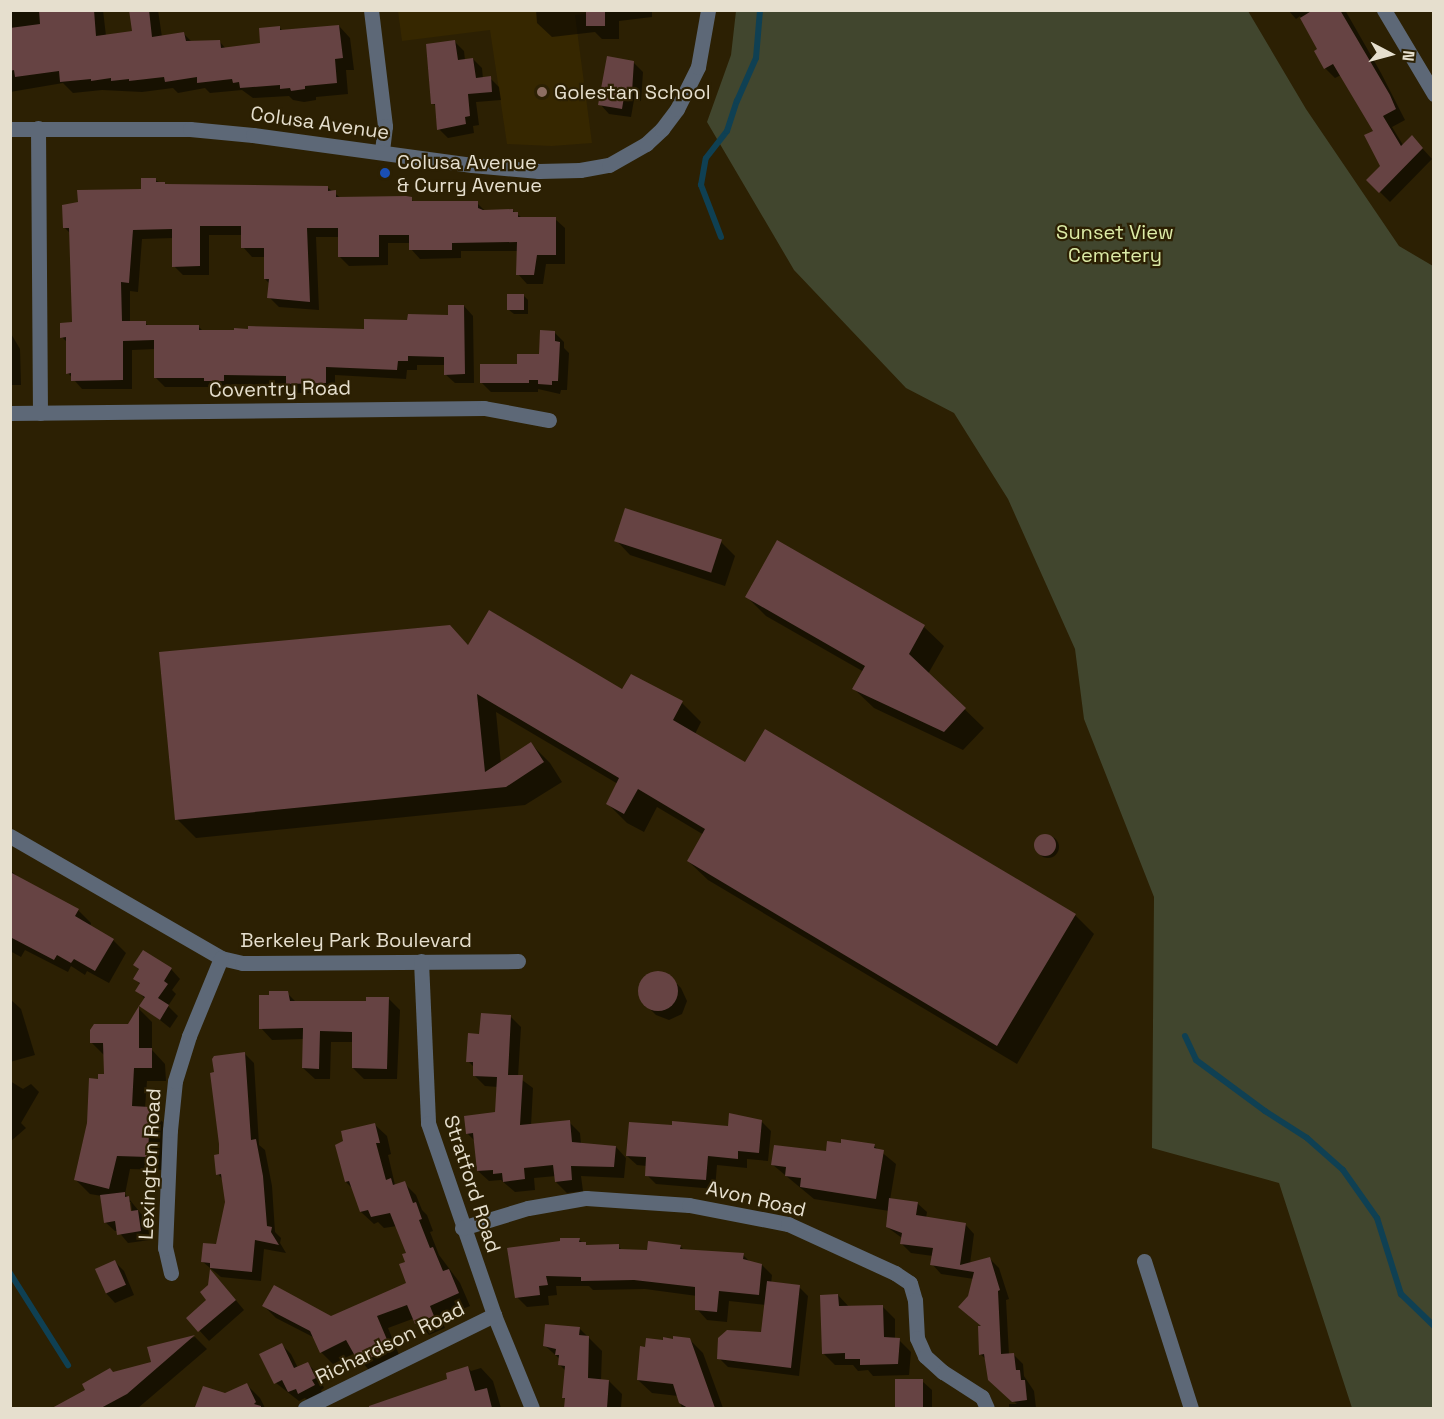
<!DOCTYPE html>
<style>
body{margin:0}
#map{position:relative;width:1444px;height:1419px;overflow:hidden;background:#2c2003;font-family:"Space Grotesk",sans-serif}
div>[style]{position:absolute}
.built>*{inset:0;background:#362700}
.green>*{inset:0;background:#41462e}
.shadow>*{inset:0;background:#0007}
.round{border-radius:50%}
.stream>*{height:6px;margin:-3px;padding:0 3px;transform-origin:3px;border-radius:3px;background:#0f4053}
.building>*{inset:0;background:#664343;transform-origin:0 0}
.minor>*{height:15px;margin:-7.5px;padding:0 7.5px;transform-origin:7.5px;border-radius:7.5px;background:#5d6877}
.dots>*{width:16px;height:16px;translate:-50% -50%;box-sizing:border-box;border:3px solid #2c2003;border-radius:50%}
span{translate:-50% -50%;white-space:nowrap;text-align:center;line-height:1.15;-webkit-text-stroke:4.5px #2c2003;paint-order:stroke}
.poi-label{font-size:20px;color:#e6dfce}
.left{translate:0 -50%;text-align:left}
.street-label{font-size:20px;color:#e6dfce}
.park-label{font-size:20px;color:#dceba6}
.frame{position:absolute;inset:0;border:12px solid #e6dfce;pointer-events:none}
.north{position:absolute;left:1360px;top:24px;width:60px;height:60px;-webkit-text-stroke:4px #2c2003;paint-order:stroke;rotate:96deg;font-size:16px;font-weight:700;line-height:24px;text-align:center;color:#e6dfce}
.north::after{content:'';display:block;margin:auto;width:21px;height:27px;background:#e6dfce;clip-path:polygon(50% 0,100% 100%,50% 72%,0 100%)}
</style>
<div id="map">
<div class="built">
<i style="clip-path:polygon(398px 11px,608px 11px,575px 15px,592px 143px,552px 146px,507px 144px,490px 30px,402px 41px)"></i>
</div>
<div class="green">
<i style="clip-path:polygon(736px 11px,1248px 11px,1306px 109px,1399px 246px,1433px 266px,1433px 1408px,1352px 1408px,1279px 1183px,1152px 1148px,1154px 897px,1084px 719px,1075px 649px,1008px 499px,954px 413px,906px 388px,794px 270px,707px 122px,731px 55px)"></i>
</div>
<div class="shadow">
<i style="clip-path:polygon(10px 10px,103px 10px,106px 36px,134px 33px,131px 10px,158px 10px,162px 37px,184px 34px,193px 43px,220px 42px,226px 49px,262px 44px,279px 27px,284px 32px,339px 26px,350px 38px,354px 70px,346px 70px,348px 94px,316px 97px,316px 100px,304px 102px,293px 100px,289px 96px,253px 98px,242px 90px,210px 93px,205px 88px,178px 93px,173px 88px,142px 92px,102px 90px,73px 93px,63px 83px,10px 92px)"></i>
<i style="clip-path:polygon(536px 10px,652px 10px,652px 17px,619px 21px,619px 39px,602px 39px,595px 32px,552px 37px,537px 23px)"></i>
<i style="clip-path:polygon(1288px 10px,1345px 10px,1381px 73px,1405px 120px,1392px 127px,1403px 145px,1412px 137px,1432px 159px,1390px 202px,1368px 180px,1382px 167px,1375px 132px,1341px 75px,1335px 78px,1325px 68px,1319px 50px,1300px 16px,1296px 19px)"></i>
<i style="clip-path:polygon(455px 42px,464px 51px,465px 60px,473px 59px,482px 68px,483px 79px,490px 78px,499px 87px,501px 100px,476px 102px,479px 125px,473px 126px,474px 133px,448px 138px,439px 129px,437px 107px,432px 103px)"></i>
<i style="clip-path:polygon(633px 62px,643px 72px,641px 101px,634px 100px,631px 117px,609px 114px,600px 104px)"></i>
<i style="clip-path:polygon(155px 180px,167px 186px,327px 187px,342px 199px,411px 199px,415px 203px,477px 203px,485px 211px,512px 210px,522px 218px,555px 219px,565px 228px,565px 264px,546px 264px,543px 284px,527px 284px,518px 274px,518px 251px,461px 251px,461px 258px,420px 259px,411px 249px,411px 243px,388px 243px,388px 265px,349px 266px,340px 257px,339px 237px,316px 237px,319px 310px,279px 307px,269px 297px,270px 284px,265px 279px,265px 257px,252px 257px,243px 247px,243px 235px,209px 235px,209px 275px,183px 275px,174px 266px,173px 238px,142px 239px,138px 292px,130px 291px,130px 323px,145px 323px,149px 326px,198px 326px,203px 331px,366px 331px,409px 321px,450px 317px,464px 306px,473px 316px,474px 383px,455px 383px,445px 374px,446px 365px,417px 365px,417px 370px,407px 370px,406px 379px,335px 375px,335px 392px,297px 393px,289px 385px,233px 384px,232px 390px,215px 390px,212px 387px,165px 387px,156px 378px,156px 349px,132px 350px,132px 389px,82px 389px,68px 373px,68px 343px,62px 337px,74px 324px,71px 234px,64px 227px,143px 190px)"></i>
<i style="clip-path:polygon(523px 295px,528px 300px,528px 314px,514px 314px,509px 310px)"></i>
<i style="clip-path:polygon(10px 332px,20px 349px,21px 385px,10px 385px)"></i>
<i style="clip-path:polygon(555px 333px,564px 342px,564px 348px,569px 353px,567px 390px,561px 390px,560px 394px,538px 389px,538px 392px,491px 392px,481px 382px,541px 355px)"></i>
<i style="clip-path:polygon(616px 540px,721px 542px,735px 556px,725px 586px,630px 555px)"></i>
<i style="clip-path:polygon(777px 543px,924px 627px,944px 646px,928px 674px,984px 728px,963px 750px,874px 708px,854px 689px,864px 672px,766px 616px,747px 597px)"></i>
<i style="clip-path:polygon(450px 627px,469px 646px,623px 691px,682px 703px,701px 722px,695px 734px,746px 764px,1075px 915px,1094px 934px,1017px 1064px,708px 880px,688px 861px,704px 835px,657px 807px,644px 832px,627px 823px,608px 804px,618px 784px,496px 712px,501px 764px,531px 744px,550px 763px,562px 782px,525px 805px,196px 838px,177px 819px)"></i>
<i class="round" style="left:1037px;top:836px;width:22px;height:22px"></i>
<i style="clip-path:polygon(10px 870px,20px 879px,78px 910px,91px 923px,90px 926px,113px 940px,126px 953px,109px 983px,87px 971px,85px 975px,71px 966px,68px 972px,25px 950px,21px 957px,10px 951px)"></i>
<i style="clip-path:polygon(135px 965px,171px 969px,180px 979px,172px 990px,176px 994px,168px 1006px,178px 1016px,170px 1028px,141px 1005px,145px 999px,137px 990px,141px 985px,135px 979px,140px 971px)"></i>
<i style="clip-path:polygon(658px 973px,671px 978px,681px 988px,687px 1001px,682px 1014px,669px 1020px,656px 1015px,646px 1005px,640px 992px,645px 979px)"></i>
<i style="clip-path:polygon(287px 993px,297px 1003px,368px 1003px,388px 998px,400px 1010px,397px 1079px,364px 1079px,353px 1068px,353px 1042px,331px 1042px,330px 1079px,315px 1079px,303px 1068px,304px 1039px,272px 1040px,261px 1028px)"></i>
<i style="clip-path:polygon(10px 999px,21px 1009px,35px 1055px,10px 1062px)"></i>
<i style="clip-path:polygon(evenodd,139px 1009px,152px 1022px,152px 1050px,165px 1064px,166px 1081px,147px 1081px,145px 1108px,163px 1122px,162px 1170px,130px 1169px,125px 1194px,147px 1221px,150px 1240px,128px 1243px,118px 1231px,115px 1231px,105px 1222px,102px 1196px,90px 1194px,76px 1180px,99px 1080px,105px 1076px,105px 1056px,91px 1042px,128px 1025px,139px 1009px,128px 1202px,131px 1202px,133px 1218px,128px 1202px)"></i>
<i style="clip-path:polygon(510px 1016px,521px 1027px,518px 1077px,533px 1088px,531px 1126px,569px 1122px,580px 1133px,581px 1144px,616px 1147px,626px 1158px,624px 1178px,581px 1176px,583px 1191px,567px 1193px,556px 1182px,556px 1176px,534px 1178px,535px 1190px,515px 1192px,501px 1180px,489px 1181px,478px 1171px,476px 1142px,467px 1133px,496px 1114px,498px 1087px,485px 1086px,474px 1075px,475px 1068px,468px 1061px,480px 1036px)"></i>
<i style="clip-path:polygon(245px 1054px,254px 1063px,259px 1145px,265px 1150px,272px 1186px,275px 1232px,281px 1238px,280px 1243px,286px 1253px,264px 1249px,261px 1281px,221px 1277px,203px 1262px,217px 1246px,226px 1202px,223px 1180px,218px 1174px)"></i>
<i style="clip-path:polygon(10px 1081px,23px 1089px,31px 1084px,39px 1092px,21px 1123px,26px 1128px,10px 1142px)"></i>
<i style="clip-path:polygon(731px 1114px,761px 1121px,771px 1131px,768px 1161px,747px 1159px,747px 1168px,717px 1165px,715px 1189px,656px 1184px,647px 1175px,647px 1166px,637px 1165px,627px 1156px,729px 1128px)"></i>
<i style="clip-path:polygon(374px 1124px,387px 1136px,391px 1154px,388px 1155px,395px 1185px,404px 1183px,416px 1195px,422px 1210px,427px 1215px,433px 1231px,430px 1232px,439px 1255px,460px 1283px,470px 1306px,441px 1318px,445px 1328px,429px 1335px,415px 1318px,388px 1328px,402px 1362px,372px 1374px,355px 1353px,333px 1364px,321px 1352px,315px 1338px,276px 1318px,264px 1306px,331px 1317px,408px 1284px,408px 1254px,397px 1226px,384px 1228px,378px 1222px,374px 1224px,361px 1212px,353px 1189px,346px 1182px)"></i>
<i style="clip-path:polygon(874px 1146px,896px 1164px,890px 1200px,917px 1203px,927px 1212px,926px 1218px,965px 1224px,974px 1234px,970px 1264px,989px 1258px,999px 1268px,1009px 1299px,1006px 1300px,1009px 1355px,1013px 1354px,1023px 1364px,1024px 1376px,1034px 1391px,1036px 1408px,1009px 1408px,1009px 1404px,1017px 1404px,999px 1389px,987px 1360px,980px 1354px,982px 1327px,969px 1316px,969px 1296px,974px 1279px,941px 1274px,932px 1264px,933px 1256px,911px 1253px,902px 1244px,902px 1238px,887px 1227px,889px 1211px,814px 1199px,773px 1165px)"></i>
<i style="clip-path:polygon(579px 1240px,588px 1246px,618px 1246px,623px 1251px,648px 1252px,680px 1246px,685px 1251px,743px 1255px,751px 1263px,762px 1265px,772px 1275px,771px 1284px,799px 1287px,808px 1296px,799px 1376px,728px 1367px,719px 1358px,763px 1334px,766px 1305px,729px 1301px,727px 1322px,707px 1320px,697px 1309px,697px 1296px,645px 1289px,593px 1290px,589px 1286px,556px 1286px,557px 1295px,548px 1296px,549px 1305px,527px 1307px,517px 1297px)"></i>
<i style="clip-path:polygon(114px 1261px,124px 1271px,134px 1295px,115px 1303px,106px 1293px)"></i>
<i style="clip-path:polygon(219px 1280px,244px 1310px,209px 1341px,188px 1318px,208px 1300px)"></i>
<i style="clip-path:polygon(838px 1295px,850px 1308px,883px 1307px,895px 1319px,895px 1340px,899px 1340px,911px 1352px,909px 1375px,873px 1376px,868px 1370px,858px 1371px,853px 1365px,835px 1365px,823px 1353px)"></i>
<i style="clip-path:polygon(579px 1328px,602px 1351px,601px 1380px,609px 1381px,622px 1394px,621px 1408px,566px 1408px,566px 1400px,563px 1397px,566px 1371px,560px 1365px,560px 1359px,544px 1345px)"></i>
<i style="clip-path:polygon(195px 1337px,207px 1349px,138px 1408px,73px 1408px,69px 1401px,114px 1373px,152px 1363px,149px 1348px)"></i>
<i style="clip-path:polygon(689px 1339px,703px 1353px,723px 1408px,682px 1408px,678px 1396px,652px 1393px,638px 1380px,646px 1348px,664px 1342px)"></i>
<i style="clip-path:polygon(281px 1344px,291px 1354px,298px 1368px,308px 1364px,317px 1373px,324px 1388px,321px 1390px,323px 1395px,309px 1402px,305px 1398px,299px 1401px,276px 1383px)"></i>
<i style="clip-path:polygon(468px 1368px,471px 1371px,481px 1368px,493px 1381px,501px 1408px,372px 1408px,449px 1380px)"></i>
<i style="clip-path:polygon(897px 1381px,922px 1381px,932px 1390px,932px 1408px,896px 1408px)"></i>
<i style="clip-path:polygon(247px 1385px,260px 1398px,265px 1408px,196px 1408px,204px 1388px,225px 1395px)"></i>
</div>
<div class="stream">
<i style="left:721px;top:237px;width:56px;rotate:-111deg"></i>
<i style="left:701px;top:185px;width:27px;rotate:-80deg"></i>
<i style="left:706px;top:158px;width:34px;rotate:-52deg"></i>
<i style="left:727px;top:131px;width:32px;rotate:-72deg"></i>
<i style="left:737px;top:101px;width:47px;rotate:-66.2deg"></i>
<i style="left:756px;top:58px;width:48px;rotate:-85.2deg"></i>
<i style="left:1185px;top:1036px;width:26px;rotate:65deg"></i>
<i style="left:1196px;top:1060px;width:86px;rotate:36.5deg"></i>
<i style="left:1265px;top:1111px;width:50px;rotate:32.7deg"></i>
<i style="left:1307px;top:1138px;width:48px;rotate:41.6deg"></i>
<i style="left:1343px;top:1170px;width:59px;rotate:54.7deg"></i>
<i style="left:1377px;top:1218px;width:80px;rotate:72.5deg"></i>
<i style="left:1401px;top:1294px;width:46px;rotate:44.1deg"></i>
<i style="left:10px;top:1273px;width:109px;rotate:57.8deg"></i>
</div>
<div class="building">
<i style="clip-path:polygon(39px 10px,94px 10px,96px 36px,132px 31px,129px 10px,149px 10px,152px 37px,184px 32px,186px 41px,220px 40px,221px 48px,260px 43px,259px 28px,280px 26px,280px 30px,339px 25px,343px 58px,335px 59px,337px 83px,305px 86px,305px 89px,291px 91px,290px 88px,280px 89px,280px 85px,240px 88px,239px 82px,233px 83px,232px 79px,197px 83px,197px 77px,165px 82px,164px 77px,129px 81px,129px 79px,111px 81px,111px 78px,91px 81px,91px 79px,60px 82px,59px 71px,15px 77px,14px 70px,10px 71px,10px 28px,40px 24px)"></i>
<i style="left:586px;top:10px;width:19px;height:16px"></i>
<i style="clip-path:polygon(1313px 10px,1340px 10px,1390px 95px,1396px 109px,1383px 116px,1401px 146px,1412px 135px,1423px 148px,1379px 193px,1366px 180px,1380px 166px,1364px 135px,1373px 131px,1333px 64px,1324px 69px,1314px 51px,1317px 49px,1300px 18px)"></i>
<i style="clip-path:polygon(455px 40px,458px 60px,473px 58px,476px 78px,491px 76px,492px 92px,468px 94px,470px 116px,465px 117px,466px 124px,437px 130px,435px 104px,431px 104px,426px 44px)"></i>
<i style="clip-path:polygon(607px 56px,634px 61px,632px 92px,625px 91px,622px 109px,598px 105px)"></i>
<i style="clip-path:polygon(141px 178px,156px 178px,156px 182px,165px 182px,165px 184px,328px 186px,328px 191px,336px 190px,336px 197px,406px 196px,412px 197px,412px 201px,478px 201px,478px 208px,483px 210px,513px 209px,513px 212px,518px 212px,518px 217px,556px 217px,556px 255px,537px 255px,534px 275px,516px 275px,517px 242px,452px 243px,452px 250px,409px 250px,409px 235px,379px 235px,379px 257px,338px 257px,338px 228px,307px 228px,310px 302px,267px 298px,269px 279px,264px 279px,264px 248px,241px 248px,241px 226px,200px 226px,200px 266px,172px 267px,172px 229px,133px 230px,129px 283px,121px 282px,122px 321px,146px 321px,146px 325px,199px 325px,199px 330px,234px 330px,234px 328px,248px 329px,248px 326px,364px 329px,364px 319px,407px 320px,408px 314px,448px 315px,448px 305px,464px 305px,465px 374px,444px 375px,444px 357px,408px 356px,408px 361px,398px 361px,397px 370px,326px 367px,326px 383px,286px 384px,286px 376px,224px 375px,224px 381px,204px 381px,204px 378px,154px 378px,154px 340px,123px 341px,123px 380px,71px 381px,71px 373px,66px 374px,66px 337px,60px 338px,60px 323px,72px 322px,69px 228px,63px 228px,62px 205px,78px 202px,77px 190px,141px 189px)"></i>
<i style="left:507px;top:294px;width:17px;height:16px"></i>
<i style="clip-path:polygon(540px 330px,555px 331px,555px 341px,560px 342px,558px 381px,552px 381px,552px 385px,538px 384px,538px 380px,529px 380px,529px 383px,480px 383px,480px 364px,517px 364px,517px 354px,539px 354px)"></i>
<i style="left:625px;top:508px;width:102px;height:35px;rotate:18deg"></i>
<i style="clip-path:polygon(777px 540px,925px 625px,909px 654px,966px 708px,944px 732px,852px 689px,865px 666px,745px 597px)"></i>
<i style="clip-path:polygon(489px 610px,622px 689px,631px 674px,683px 701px,673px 720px,745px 762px,765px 729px,1076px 914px,997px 1046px,687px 861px,705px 829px,638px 789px,624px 814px,606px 804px,619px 778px,477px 694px,485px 772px,531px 742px,544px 762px,506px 787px,175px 820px,159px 652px,450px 625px,468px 645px)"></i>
<i class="round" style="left:1034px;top:834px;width:22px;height:22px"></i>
<i style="clip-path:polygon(10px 872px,79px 909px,75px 916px,114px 939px,95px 971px,74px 959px,71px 963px,57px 955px,54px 960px,10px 937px)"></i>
<i style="clip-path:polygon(143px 950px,172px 968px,164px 981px,168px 984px,158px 998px,169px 1005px,160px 1020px,139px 1006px,145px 997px,135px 991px,140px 983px,133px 979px,139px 969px,133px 965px)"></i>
<i class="round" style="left:638px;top:971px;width:40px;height:40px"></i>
<i style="clip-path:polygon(269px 991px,288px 991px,290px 1001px,366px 1001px,366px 997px,389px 997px,387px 1069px,352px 1068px,352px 1032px,320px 1031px,319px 1069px,302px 1068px,303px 1028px,259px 1029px,259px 995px,269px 995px)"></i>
<i style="clip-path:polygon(139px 1006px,139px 1048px,152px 1048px,152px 1068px,134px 1068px,132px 1106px,150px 1107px,148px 1157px,117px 1156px,109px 1189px,74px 1180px,87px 1123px,89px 1078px,98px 1079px,98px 1074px,104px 1074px,103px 1043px,90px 1043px,90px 1030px,94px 1024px,128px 1024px)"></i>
<i style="clip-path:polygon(481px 1013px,511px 1015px,508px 1075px,523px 1075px,520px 1125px,570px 1120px,572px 1142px,616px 1146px,614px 1167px,571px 1166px,572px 1180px,555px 1182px,553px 1165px,524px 1168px,525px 1179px,503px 1182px,502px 1173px,493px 1174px,493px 1170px,477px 1171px,473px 1133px,466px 1134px,464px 1116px,495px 1112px,497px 1077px,473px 1076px,473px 1062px,466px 1062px,468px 1033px,479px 1034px)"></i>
<i style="clip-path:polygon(245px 1052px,251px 1140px,256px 1139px,263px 1176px,267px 1226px,272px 1227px,271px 1232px,279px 1245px,255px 1240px,252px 1272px,210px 1268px,210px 1263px,201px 1262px,203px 1243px,216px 1244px,225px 1202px,221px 1174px,216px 1175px,214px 1155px,219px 1154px,219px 1144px,210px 1073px,214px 1072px,212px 1059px,214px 1056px)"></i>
<i style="clip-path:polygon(729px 1113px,762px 1120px,759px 1153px,738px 1151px,738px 1159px,708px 1156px,706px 1180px,645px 1176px,646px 1157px,626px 1156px,629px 1122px,672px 1125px,672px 1121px,728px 1126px)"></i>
<i style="clip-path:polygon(375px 1123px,380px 1143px,376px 1143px,386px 1180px,391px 1178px,393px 1185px,405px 1181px,413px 1203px,416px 1202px,422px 1219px,419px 1220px,430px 1248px,433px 1247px,443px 1271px,449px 1269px,459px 1293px,430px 1306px,434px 1316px,415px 1324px,407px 1305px,377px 1316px,391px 1349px,359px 1363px,346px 1340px,320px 1353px,310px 1331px,262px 1306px,274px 1285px,331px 1316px,406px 1283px,399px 1264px,405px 1262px,402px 1254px,406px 1253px,390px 1213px,371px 1217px,368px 1210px,360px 1212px,349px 1181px,345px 1182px,335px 1145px,343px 1141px,341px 1131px)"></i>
<i style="clip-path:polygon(841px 1139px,875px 1144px,874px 1148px,884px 1150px,876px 1199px,800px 1187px,801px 1178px,785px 1176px,786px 1167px,771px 1165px,774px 1145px,826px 1151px,827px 1141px,841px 1143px)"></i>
<i style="clip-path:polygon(125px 1192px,125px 1197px,129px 1196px,131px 1211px,138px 1210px,141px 1231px,117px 1235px,115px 1221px,104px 1223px,100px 1195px)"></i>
<i style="clip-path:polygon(889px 1198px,918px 1202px,916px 1215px,966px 1223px,960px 1265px,990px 1257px,1000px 1290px,998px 1291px,1001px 1354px,1014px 1353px,1016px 1370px,1020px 1370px,1021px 1380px,1025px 1380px,1027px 1400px,1012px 1402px,988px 1380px,984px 1354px,979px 1355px,978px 1326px,981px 1326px,958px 1307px,968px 1296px,974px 1272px,930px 1265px,933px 1248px,900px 1244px,902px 1233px,886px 1227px)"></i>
<i style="clip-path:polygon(560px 1238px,580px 1238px,579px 1242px,586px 1242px,586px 1245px,619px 1244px,619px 1249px,647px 1250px,648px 1241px,681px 1245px,680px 1249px,744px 1253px,743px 1259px,762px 1264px,759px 1295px,719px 1291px,717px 1312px,695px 1310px,695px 1287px,634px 1280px,581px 1281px,581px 1277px,546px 1276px,548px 1285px,539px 1286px,540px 1295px,515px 1298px,507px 1248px,560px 1241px)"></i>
<i style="left:115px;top:1260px;width:27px;height:22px;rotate:66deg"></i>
<i style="clip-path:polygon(210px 1269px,236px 1300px,198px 1332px,186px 1318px,206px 1300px,200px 1292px,208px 1285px)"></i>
<i style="clip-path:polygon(767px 1281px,800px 1285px,791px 1368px,717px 1359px,718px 1338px,727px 1330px,761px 1332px)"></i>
<i style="clip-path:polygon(838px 1294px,839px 1306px,883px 1305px,884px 1337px,900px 1338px,898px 1364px,860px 1365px,860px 1359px,845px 1359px,845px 1353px,822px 1354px,820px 1295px)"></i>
<i style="clip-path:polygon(545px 1324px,580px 1327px,579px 1335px,589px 1336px,588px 1378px,609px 1380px,607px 1408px,564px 1408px,565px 1398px,562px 1398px,565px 1366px,558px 1365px,559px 1355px,555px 1355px,556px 1349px,543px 1346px)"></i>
<i style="clip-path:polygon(195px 1335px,127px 1394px,101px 1408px,52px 1408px,85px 1390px,82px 1384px,110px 1368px,113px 1372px,151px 1362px,147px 1347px)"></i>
<i style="clip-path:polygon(673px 1336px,690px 1338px,715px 1408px,688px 1408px,679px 1403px,673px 1384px,637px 1380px,640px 1346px,645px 1347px,646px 1338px,663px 1340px,663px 1337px,673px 1339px)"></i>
<i style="clip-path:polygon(282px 1343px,294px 1368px,308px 1362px,316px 1378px,312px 1380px,315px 1385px,298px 1394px,296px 1389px,288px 1392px,282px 1380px,274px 1384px,259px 1354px)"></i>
<i style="clip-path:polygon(468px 1366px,475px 1391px,487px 1388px,492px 1408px,369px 1408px,369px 1406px,447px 1379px,446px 1373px)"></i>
<i style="left:895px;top:1379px;width:28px;height:29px"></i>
<i style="clip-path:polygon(247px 1383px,256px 1402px,254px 1404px,261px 1406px,261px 1408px,192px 1408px,195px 1407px,203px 1386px,225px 1393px)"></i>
</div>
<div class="minor">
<i style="left:371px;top:10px;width:117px;rotate:83.1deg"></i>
<i style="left:385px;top:126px;width:26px;rotate:97deg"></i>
<i style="left:1384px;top:10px;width:98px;rotate:59.2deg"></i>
<i style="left:38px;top:128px;width:285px;rotate:89.6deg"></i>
<i style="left:10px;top:129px;width:180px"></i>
<i style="left:190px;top:129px;width:63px;rotate:5.4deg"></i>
<i style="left:253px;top:135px;width:221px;rotate:7.8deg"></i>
<i style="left:472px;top:165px;width:67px;rotate:5.1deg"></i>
<i style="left:539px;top:171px;width:41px;rotate:-1.4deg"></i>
<i style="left:580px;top:170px;width:29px;rotate:-10deg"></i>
<i style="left:609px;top:165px;width:43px;rotate:-29.6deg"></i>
<i style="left:646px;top:144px;width:22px;rotate:-43deg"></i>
<i style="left:662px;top:129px;width:25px;rotate:-53deg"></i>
<i style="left:677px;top:109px;width:47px;rotate:-63.4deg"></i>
<i style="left:698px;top:67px;width:58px;rotate:-80deg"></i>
<i style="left:10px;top:413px;width:474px;rotate:-0.6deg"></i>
<i style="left:484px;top:408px;width:66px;rotate:10.5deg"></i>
<i style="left:10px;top:836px;width:244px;rotate:30deg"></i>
<i style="left:221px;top:958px;width:22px;rotate:13deg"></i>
<i style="left:242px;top:963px;width:276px;rotate:-0.4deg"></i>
<i style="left:421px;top:961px;width:162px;rotate:87.5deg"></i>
<i style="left:428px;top:1123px;width:203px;rotate:71deg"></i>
<i style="left:494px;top:1315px;width:100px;rotate:67.8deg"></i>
<i style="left:462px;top:1228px;width:69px;rotate:-16.9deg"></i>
<i style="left:528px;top:1208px;width:59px;rotate:-9.8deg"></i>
<i style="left:586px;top:1198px;width:103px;rotate:3.9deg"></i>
<i style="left:689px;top:1205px;width:101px;rotate:10.9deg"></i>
<i style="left:788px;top:1224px;width:118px;rotate:24.6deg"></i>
<i style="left:895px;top:1273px;width:18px;rotate:34deg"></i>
<i style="left:910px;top:1283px;width:18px;rotate:74deg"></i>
<i style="left:915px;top:1300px;width:38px;rotate:87deg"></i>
<i style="left:917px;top:1338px;width:20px;rotate:66deg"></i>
<i style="left:925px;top:1356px;width:24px;rotate:42deg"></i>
<i style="left:943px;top:1372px;width:46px;rotate:32.7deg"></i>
<i style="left:982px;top:1397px;width:12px;rotate:66deg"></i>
<i style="left:1144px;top:1261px;width:154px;rotate:72.3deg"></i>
<i style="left:171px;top:1273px;width:26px;rotate:-103deg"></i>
<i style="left:165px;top:1248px;width:118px;rotate:-87.6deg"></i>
<i style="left:170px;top:1130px;width:49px;rotate:-84.2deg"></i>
<i style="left:175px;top:1081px;width:47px;rotate:-72.7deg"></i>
<i style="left:189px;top:1036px;width:84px;rotate:-67.7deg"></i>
<i style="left:305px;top:1408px;width:211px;rotate:-26.2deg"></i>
</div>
<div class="dots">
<i style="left:542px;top:92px;background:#8d6e63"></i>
<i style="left:385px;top:173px;background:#1a4fb4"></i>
</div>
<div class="poi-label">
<span class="left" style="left:554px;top:92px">Golestan School</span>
<span class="left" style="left:397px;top:174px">Colusa Avenue<br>&amp; Curry Avenue</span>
</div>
<div class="street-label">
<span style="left:320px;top:123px;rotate:8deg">Colusa Avenue</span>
<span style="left:280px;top:389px;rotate:-1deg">Coventry Road</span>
<span style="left:356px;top:940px">Berkeley Park Boulevard</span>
<span style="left:150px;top:1164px;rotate:-87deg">Lexington Road</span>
<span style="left:472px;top:1184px;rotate:72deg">Stratford Road</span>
<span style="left:756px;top:1199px;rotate:13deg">Avon Road</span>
<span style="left:390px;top:1343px;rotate:-26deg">Richardson Road</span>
</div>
<div class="park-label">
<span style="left:1115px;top:244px">Sunset View<br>Cemetery</span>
</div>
<div class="frame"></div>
<div class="north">N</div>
</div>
